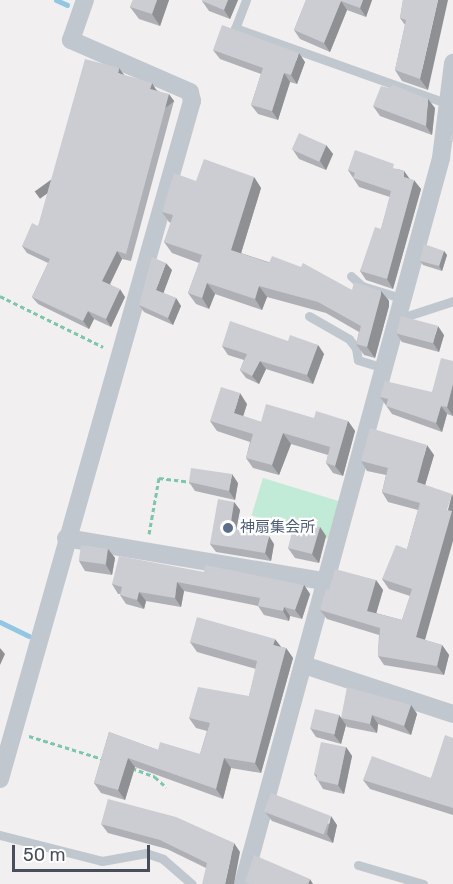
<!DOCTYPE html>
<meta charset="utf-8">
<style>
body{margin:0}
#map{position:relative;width:453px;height:884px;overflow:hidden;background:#f1efef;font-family:Rubik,"Noto Sans JP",sans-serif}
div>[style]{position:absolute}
.green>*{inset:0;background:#c1ead7;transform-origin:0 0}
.stream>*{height:5px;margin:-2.5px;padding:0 2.5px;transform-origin:2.5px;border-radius:2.5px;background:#92c7e3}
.path>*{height:3px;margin-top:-1.5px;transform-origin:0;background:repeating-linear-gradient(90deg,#7dc5ab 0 4.5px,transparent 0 7.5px)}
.service>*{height:9px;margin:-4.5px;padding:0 4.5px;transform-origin:4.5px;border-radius:4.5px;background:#c0c7cf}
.minor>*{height:18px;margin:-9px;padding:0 9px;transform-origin:9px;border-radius:9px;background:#c0c7cf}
.wall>*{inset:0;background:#afb0b5}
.shaded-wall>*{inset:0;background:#8f9094;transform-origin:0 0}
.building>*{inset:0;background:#cccdd3;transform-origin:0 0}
.dots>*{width:16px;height:16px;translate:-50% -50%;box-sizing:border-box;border:3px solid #fff;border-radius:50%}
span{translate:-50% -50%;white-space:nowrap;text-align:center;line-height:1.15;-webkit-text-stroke:4.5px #fff;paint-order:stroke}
.service-label{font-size:15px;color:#4e5e75}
.left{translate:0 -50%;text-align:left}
.scale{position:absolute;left:12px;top:845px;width:138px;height:27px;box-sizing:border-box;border:3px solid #484f5a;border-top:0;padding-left:8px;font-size:18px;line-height:21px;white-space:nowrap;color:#484f5a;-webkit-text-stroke:4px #fff;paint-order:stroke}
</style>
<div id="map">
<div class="green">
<i style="left:263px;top:478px;width:83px;height:39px;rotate:17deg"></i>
</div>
<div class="stream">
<i style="left:56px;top:0;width:12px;rotate:24deg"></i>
<i style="left:0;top:622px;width:32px;rotate:26deg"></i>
</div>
<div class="path">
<i style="left:0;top:296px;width:115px;rotate:26.3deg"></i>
<i style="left:149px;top:534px;width:57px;rotate:-79.9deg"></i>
<i style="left:159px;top:478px;width:31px;rotate:7deg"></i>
<i style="left:29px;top:736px;width:77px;rotate:17.3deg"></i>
<i style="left:132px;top:768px;width:25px;rotate:21deg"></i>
<i style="left:155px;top:777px;width:15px;rotate:42deg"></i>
</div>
<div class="service">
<i style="left:246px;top:0;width:30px;rotate:111deg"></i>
<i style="left:235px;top:28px;width:226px;rotate:19.6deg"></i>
<i style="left:351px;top:276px;width:15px;rotate:42deg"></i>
<i style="left:362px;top:286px;width:44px;rotate:17.2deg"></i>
<i style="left:309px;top:316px;width:46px;rotate:29.9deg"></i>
<i style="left:349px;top:339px;width:11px;rotate:52deg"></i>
<i style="left:356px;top:348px;width:12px;rotate:81deg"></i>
<i style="left:358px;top:360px;width:28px;rotate:17deg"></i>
<i style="left:398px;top:319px;width:58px;rotate:-18.1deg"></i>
<i style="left:0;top:835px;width:105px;rotate:14.3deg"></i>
<i style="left:102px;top:861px;width:45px;rotate:-10.3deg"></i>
<i style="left:146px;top:853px;width:18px;rotate:19deg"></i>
<i style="left:163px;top:859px;width:38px;rotate:41deg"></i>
<i style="left:358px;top:865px;width:68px;rotate:16.3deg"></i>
</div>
<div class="minor">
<i style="left:66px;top:538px;width:266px;rotate:9.5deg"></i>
<i style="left:304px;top:665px;width:157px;rotate:18.2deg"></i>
<i style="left:0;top:779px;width:705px;rotate:-74.19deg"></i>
<i style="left:192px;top:101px;width:9px;rotate:-103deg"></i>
<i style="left:190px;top:92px;width:130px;rotate:-156.4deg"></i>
<i style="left:71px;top:40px;width:42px;rotate:-70.7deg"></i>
<i style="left:243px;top:884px;width:753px;rotate:-74.74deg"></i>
<i style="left:441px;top:158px;width:96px;rotate:-82.8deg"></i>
</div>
<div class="wall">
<i style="clip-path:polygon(133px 0,169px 0,160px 26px,139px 19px,130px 7px)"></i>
<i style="clip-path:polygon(203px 0,238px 0,230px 19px,209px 11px,202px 1px)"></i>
<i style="clip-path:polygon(306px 0,372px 0,366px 17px,347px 10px,330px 52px,300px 39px,294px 30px)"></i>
<i style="clip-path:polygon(403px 0,428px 90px,402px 81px,395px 70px,405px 25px,400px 18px)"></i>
<i style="clip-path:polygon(213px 50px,305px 62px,297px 84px,290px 82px,278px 120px,258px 114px,251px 105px,261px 74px,220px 59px)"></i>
<i style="clip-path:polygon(124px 75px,157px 90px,174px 101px,131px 261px,122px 259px,110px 284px,125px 297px,111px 327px,94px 319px,89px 329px,38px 304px,32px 297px,48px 263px,27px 253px,22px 246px,38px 226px)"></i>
<i style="clip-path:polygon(373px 106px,435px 108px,432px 135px,380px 116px)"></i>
<i style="clip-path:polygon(326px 145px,333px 154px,326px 170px,299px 159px,293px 150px)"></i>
<i style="clip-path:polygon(398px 169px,404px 171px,410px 179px,421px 189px,393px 289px,366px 280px,360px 271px,381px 229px,390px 197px,359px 187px,348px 170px)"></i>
<i style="clip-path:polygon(254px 177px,261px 188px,241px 253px,352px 290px,381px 291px,389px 301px,389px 306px,375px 358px,364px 355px,356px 344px,359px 332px,326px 313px,267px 297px,262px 310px,215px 294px,209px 309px,196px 304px,188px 293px,199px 263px,172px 253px,164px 242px,171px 223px,169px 222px,162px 212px,196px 181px)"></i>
<i style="clip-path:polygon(444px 251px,447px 255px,442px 271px,423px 265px,420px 261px)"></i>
<i style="clip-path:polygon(172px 270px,163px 293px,176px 298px,181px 306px,173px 325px,144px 312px,139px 305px)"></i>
<i style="clip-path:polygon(396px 333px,444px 335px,439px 352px,402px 342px)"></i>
<i style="clip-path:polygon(288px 341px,318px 345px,324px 354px,313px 384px,266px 369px,259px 384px,246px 378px,240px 370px,244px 360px,228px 355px,222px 346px)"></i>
<i style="clip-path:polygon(453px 361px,453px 416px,447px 414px,442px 432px,392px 414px,380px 397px,432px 392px)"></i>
<i style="clip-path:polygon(247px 404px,243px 416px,261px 422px,314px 418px,348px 421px,355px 431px,343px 476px,333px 473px,326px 463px,328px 455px,291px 444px,279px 475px,253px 468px,246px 458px,250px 442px,217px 431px,210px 421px)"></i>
<i style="clip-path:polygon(434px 455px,425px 485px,425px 640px,442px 645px,449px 655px,444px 675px,384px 665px,378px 656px,379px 635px,327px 619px,320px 610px,329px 590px,376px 580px,383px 590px,376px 613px,402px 620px,410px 596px,389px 589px,382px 579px,407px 549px,418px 510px,388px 502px,382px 492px,386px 475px,367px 471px,361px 461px)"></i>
<i style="clip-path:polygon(189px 482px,238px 483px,235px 500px,195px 491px)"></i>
<i style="clip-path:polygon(234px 502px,240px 510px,236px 530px,274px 544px,271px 561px,216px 552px,210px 544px)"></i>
<i style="clip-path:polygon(320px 527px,326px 536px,319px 563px,295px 558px,288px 548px,297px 534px)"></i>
<i style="clip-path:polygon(108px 549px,115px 558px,112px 575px,85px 571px,79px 561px)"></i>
<i style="clip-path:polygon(204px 572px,304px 585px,310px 594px,302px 619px,290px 616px,289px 621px,264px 615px,258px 606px,184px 591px,181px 607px,146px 601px,144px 609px,126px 604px,120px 595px,120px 594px,118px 594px,112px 584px)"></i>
<i style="clip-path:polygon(190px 642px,280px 647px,286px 648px,293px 658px,261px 773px,231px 768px,223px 799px,135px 767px,125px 800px,101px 793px,94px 783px,109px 732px,158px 750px,200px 754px,207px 731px,196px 728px,189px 718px,249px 696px,256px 669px,197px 652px)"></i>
<i style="clip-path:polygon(411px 705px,417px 714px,411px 735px,378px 724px,377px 733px,347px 727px,346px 725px,341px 744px,316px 737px,310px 728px,339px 715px,341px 718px)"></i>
<i style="clip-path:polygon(453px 738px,453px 815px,370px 789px,363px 780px,431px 778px)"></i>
<i style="clip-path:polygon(346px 747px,352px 756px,344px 794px,323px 789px,314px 774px)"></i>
<i style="clip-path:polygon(265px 812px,337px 825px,333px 843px,272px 821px)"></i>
<i style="clip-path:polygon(101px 824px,240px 852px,206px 868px,167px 849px,108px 833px)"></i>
</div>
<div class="shaded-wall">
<i style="clip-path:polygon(157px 0,169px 0,160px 26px,152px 14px)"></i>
<i style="clip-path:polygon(228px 0,238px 0,230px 19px,224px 10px)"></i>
<i style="clip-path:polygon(363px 0,372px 0,366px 17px,360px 8px)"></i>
<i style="clip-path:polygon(438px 0,448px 0,428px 90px,420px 79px)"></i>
<i style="clip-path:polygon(341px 1px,347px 10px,330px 52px,324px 43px)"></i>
<i style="clip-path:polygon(299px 53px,305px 62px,297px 84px,291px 75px)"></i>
<i style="clip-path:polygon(119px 68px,125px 76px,118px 73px)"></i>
<i style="clip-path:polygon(284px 73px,290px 82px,278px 120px,272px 111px)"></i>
<i style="clip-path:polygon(152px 83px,157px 91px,150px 89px)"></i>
<i style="left:169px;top:94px;width:9px;height:166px;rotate:54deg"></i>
<i style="clip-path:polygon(428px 99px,435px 108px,432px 135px,426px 126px)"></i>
<i style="clip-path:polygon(326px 145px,333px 154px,326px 170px,320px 161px)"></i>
<i style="clip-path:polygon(404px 171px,410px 180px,404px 177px)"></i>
<i style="clip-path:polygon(254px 177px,261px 188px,239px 260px,231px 250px)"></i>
<i style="clip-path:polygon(414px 180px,421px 189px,393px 289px,387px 279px)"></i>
<i style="clip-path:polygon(117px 251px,122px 259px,108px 288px,102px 281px)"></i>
<i style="clip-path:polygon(444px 251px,447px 255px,442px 271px,439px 266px)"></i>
<i style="clip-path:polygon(166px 263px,172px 270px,162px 297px,156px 290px)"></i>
<i style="clip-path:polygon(207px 283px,215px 294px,209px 309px,202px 298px)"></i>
<i style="clip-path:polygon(259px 286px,267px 297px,262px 310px,255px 299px)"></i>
<i style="clip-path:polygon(120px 289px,125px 297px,111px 327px,106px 319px)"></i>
<i style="clip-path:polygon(381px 291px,389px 301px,389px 306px,375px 358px,367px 347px)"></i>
<i style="clip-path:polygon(176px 298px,181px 306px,173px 325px,168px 318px)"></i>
<i style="clip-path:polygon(88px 311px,94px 319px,89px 329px,83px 321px)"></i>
<i style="clip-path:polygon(438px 326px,444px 335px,439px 352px,433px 343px)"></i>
<i style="clip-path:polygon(318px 345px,324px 354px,313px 384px,307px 375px)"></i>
<i style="clip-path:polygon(260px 361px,266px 369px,259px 384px,252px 376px)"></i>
<i style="clip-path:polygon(453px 384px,453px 416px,447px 407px)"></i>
<i style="clip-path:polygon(240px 393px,247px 404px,241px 423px,234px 413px)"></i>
<i style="clip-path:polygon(441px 406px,447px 414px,442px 432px,436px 423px)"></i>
<i style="clip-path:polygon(348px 421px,355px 431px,343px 476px,335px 466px)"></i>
<i style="clip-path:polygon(283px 433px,291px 444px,279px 475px,272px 465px)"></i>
<i style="clip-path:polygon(427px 445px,434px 455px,423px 492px,417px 482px)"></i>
<i style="clip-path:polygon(232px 474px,238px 483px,235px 500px,229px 491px)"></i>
<i style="clip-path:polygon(452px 494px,453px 496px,453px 541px,423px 647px,416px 637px)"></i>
<i style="clip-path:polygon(234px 502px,240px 510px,235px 536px,230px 528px)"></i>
<i style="clip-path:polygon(320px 527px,326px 536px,319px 563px,312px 554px)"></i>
<i style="clip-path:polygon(269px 536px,274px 544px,271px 561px,265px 553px)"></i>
<i style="clip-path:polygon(108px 549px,115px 558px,112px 575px,106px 565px)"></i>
<i style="clip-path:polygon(376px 580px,383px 590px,374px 621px,367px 611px)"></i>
<i style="clip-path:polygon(177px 582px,184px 591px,181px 607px,175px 598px)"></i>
<i style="clip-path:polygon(304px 585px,310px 594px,302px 619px,295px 610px)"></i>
<i style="clip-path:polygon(139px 592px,146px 601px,144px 609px,137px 600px)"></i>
<i style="clip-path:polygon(284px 607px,290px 616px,289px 621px,283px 611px)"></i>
<i style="clip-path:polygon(275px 639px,282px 648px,273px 645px)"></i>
<i style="clip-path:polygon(442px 645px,449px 655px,444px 675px,437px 666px)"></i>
<i style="clip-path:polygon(0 648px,5px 654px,0 665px)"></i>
<i style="clip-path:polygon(286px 648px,293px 658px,261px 773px,255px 763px)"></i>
<i style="clip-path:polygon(411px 705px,417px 714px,411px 735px,404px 726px)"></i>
<i style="clip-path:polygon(339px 715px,346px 725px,341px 744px,334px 735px)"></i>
<i style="clip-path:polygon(372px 715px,378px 724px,377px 733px,370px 724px)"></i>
<i style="clip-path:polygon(346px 747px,352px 756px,344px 794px,338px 785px)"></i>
<i style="clip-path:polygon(128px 758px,135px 767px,125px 800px,118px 790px)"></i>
<i style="clip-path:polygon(224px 758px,231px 768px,223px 799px,216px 789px)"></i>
<i style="clip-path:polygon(331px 816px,337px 825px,333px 843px,327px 834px)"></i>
<i style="clip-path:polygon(234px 843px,240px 852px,234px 884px,225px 884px)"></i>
<i style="clip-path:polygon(310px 879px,313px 884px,308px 884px)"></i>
</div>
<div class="building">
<i style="clip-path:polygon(133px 0,157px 0,152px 14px,130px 7px)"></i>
<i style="clip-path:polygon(203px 0,228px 0,224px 10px,202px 1px)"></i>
<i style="clip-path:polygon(306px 0,363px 0,360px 8px,341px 1px,324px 43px,294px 30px)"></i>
<i style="clip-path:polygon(403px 0,438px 0,420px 79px,395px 70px,406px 20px,400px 18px)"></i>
<i style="clip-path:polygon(222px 25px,299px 53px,291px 75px,284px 73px,272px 111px,251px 105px,263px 68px,213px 50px)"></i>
<i style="clip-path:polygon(85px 59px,119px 68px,118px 73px,152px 83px,150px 89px,169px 94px,126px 254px,117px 251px,102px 281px,120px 289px,106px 319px,88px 311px,83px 321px,32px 297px,50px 259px,22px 246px,32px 223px,38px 226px)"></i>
<i style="clip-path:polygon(393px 85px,428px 99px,426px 126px,373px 106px,381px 86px,389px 88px)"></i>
<i style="left:299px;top:133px;width:30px;height:18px;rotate:24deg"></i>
<i style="clip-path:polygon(453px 133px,453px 142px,449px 140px)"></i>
<i style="clip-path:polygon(355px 150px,394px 164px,393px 168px,404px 171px,404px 177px,414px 180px,387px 279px,360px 271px,375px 227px,381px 229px,391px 191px,353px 178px,355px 173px,348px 170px)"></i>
<i style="clip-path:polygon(204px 159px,254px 177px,231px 250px,269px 263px,272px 256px,301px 267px,303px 263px,352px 290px,354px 282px,381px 291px,381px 295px,367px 347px,356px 344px,361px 326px,318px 302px,259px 286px,255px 299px,207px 283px,202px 298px,188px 293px,202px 255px,164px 242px,173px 215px,162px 212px,174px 173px,196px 181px)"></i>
<i style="clip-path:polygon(424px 244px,444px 251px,439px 266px,420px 261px)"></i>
<i style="clip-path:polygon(152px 257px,166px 263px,156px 290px,176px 298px,168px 318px,139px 305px)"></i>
<i style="left:401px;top:316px;width:38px;height:18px;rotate:15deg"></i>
<i style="clip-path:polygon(230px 321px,288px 341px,290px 335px,318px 345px,307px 375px,260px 361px,252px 376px,240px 370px,247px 354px,222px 346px)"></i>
<i style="clip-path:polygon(441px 358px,453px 361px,453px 384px,447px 407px,441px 406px,436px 423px,386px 406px,388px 399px,380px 397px,385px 381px,432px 392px)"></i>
<i style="clip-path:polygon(221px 387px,240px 393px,234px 413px,261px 422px,266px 404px,314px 418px,316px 411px,348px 421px,335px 466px,326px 463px,330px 447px,283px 433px,272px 465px,246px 458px,253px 434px,210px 421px)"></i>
<i style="clip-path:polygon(370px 428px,427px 445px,417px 482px,452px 494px,447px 510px,452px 511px,416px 637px,442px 645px,437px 666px,378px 656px,380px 628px,320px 610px,326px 589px,329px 590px,335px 569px,376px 580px,367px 611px,402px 620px,412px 589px,382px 579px,396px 545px,407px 549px,420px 503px,382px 492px,388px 468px,361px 461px)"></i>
<i style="clip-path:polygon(191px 468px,232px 474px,229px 491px,189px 482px)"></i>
<i style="clip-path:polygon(218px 499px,234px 502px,230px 528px,269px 536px,265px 553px,210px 544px)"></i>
<i style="clip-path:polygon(300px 523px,320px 527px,312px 554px,288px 548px,292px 532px,297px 534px)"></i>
<i style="left:81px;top:545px;width:27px;height:16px;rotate:8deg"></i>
<i style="clip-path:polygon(119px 556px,204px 572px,205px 565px,304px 585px,295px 610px,284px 607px,283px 611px,258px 606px,260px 598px,177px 582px,175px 598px,139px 592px,137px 600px,120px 595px,122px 587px,112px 584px)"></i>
<i style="clip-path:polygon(197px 617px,275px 639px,273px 645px,286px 648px,255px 763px,224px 758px,216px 789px,128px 758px,118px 790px,94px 783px,109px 732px,158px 750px,160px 742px,200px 754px,210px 723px,189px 718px,198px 687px,249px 696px,257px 661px,190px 642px)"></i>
<i style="clip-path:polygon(347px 687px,411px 705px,404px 726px,372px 715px,370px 724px,341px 718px)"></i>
<i style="left:315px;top:709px;width:25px;height:20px;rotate:14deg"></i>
<i style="clip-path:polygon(445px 735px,453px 738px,453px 808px,363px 780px,372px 756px,431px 778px)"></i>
<i style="clip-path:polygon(321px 742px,346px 747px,338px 785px,316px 780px,317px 775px,314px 774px)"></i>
<i style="left:271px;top:793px;width:64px;height:20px;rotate:21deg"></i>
<i style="clip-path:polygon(108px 799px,176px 817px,234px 843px,225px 884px,202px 884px,207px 863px,160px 840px,101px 824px)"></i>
<i style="clip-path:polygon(254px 855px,310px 879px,308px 884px,250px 884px,245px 882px)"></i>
</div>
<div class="dots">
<i style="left:228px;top:528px;background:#5c6f8a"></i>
</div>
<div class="service-label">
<span class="left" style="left:240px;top:528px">神扇集会所</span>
</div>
<div class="scale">50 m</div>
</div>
